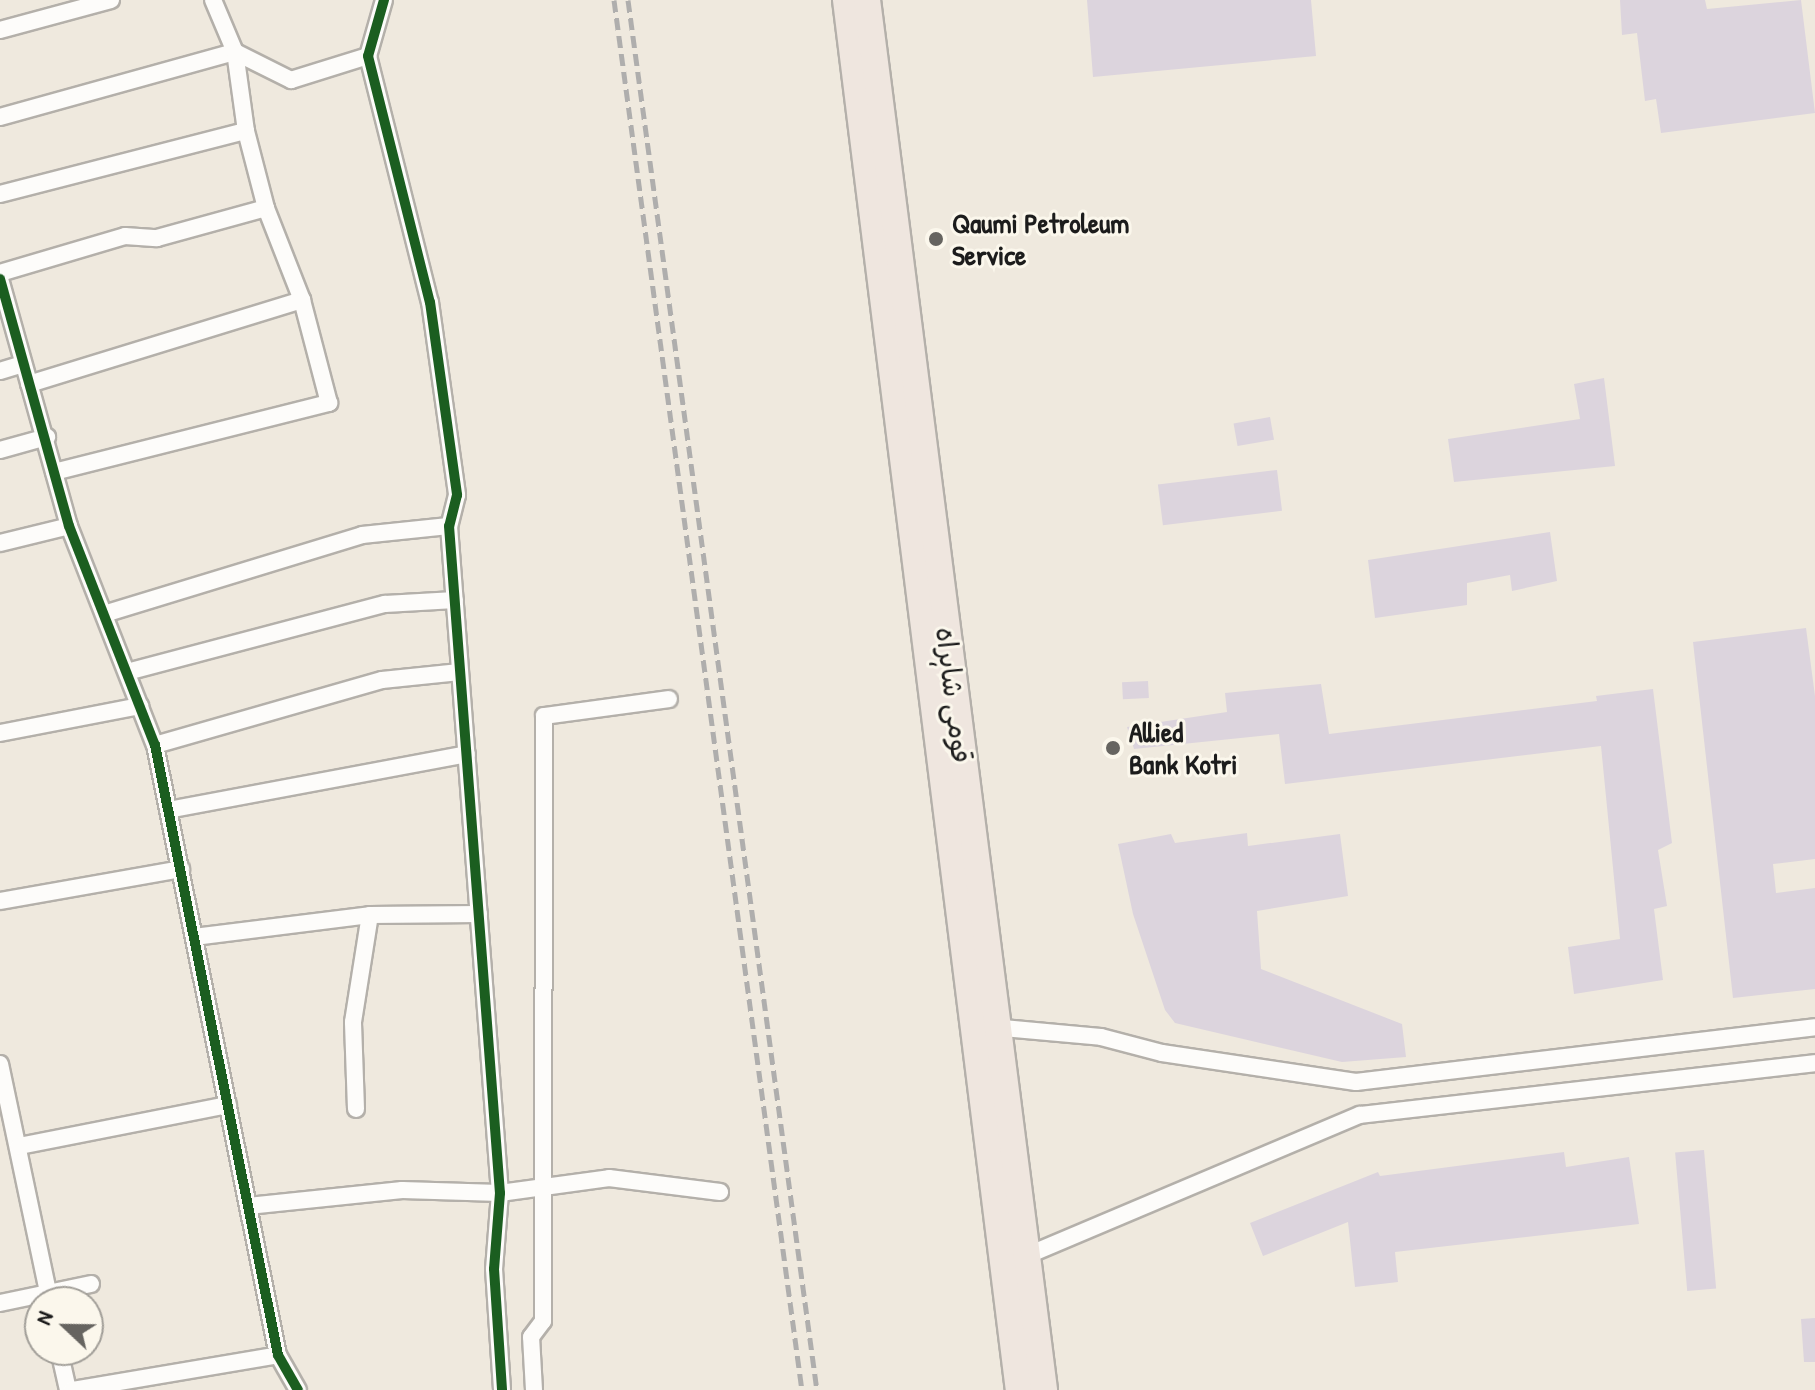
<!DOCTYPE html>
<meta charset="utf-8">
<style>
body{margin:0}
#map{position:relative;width:1815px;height:1390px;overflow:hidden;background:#efe9de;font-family:"Patrick Hand","Playpen Sans Arabic",sans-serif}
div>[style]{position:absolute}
.building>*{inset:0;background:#dcd4dd;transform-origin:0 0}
.roads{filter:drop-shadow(2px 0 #b4b0aa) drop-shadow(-2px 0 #b4b0aa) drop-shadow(0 2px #b4b0aa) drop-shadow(0 -2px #b4b0aa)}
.minor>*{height:16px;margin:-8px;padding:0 8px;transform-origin:8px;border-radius:8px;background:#fdfcfa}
.trunk>*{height:26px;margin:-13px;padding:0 13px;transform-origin:13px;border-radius:13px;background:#efe6df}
.rail>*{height:5px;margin-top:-2.5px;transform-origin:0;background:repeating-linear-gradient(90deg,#afaead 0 12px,transparent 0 18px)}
.cycleway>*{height:10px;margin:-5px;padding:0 5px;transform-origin:5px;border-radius:5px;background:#1b5e20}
.dots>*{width:22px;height:22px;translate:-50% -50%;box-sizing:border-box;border:4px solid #fbf7ec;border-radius:50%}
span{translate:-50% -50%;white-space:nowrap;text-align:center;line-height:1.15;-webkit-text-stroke:6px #fbf7ec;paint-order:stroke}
.poi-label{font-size:28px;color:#1c1c1c;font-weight:700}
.left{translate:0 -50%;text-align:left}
.street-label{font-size:28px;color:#1c1c1c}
.north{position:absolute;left:24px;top:1286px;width:80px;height:80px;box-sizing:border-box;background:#fbf7ec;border:2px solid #a29f99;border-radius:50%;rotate:292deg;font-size:22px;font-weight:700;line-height:32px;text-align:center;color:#1c1c1c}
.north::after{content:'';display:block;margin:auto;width:28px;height:36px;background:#666460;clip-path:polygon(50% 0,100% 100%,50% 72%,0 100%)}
</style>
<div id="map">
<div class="building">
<i style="clip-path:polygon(1087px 0,1311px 0,1316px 56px,1093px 77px)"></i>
<i style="clip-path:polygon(1620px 0,1705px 0,1707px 9px,1801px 0,1815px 113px,1661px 133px,1656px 99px,1645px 101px,1637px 33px,1622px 35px)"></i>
<i style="clip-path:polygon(1604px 378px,1615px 466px,1454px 482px,1448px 439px,1580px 419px,1574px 384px)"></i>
<i style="left:1270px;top:417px;width:23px;height:37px;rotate:80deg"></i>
<i style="left:1277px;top:470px;width:41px;height:120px;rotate:83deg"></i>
<i style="clip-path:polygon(1550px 532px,1557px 581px,1512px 591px,1510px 575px,1467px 583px,1467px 605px,1375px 618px,1368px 560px)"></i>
<i style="clip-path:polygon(1806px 628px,1815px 696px,1815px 859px,1773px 864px,1776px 893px,1815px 888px,1815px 989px,1733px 998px,1693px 642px)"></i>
<i style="left:1148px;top:681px;width:17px;height:26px;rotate:87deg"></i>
<i style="clip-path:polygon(1321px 684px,1329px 734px,1597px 701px,1596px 696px,1653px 689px,1672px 843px,1658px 850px,1667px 906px,1654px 909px,1663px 980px,1574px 994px,1568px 947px,1620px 939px,1601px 746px,1285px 784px,1279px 734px,1134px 749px,1127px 727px,1227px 712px,1225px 693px)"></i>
<i style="clip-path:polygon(1247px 833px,1248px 846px,1340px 834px,1348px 896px,1257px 911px,1261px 969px,1402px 1024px,1406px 1057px,1342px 1062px,1175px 1023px,1165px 1010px,1133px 914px,1118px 844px,1171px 834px,1175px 843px)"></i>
<i style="left:1704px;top:1150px;width:139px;height:29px;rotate:85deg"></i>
<i style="clip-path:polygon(1564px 1152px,1566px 1167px,1629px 1157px,1639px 1224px,1395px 1252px,1398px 1282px,1355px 1287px,1348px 1222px,1263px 1256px,1250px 1223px,1378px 1172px,1380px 1176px)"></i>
<i style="clip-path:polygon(1815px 1318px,1815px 1362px,1804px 1362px,1801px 1319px)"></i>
</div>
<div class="roads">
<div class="minor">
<i style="left:384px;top:0;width:58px;rotate:105.9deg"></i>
<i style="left:368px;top:56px;width:254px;rotate:75.9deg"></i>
<i style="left:430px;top:302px;width:195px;rotate:82deg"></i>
<i style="left:457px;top:495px;width:32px;rotate:104deg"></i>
<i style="left:449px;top:526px;width:669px;rotate:85.63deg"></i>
<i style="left:500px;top:1193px;width:76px;rotate:94.5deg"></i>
<i style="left:494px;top:1269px;width:121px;rotate:86.2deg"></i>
<i style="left:0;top:30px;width:115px;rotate:-15.1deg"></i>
<i style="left:0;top:117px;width:244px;rotate:-15.5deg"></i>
<i style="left:235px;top:52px;width:63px;rotate:26.6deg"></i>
<i style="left:291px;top:80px;width:81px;rotate:-17.3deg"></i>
<i style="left:0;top:194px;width:254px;rotate:-14.4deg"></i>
<i style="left:0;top:273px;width:130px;rotate:-16.5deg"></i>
<i style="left:125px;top:236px;width:32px;rotate:4deg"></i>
<i style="left:157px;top:238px;width:113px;rotate:-15.4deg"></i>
<i style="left:0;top:279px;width:256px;rotate:74.4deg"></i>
<i style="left:69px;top:526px;width:235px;rotate:68.6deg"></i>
<i style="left:155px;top:745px;width:622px;rotate:78.6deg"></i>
<i style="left:278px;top:1355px;width:40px;rotate:60.3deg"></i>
<i style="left:0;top:371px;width:24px;rotate:-17deg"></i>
<i style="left:29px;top:384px;width:286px;rotate:-17.1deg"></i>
<i style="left:0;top:450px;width:49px;rotate:-15.5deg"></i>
<i style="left:54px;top:472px;width:284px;rotate:-14.1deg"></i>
<i style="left:329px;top:403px;width:106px;rotate:-104.7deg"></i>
<i style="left:302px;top:300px;width:99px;rotate:-111.4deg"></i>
<i style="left:266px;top:208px;width:80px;rotate:-104.6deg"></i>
<i style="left:246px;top:131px;width:80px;rotate:-97.9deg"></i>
<i style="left:235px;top:52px;width:56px;rotate:-112.9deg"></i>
<i style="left:0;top:543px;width:71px;rotate:-13.8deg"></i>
<i style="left:104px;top:614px;width:270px;rotate:-17deg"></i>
<i style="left:362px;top:535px;width:87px;rotate:-5.9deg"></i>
<i style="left:127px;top:672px;width:267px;rotate:-14.8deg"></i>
<i style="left:385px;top:604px;width:70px;rotate:-3.3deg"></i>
<i style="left:0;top:733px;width:143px;rotate:-10.9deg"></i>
<i style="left:155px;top:745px;width:236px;rotate:-16deg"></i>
<i style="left:382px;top:680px;width:78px;rotate:-5.9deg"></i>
<i style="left:168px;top:810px;width:304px;rotate:-10.6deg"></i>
<i style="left:0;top:901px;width:184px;rotate:-10deg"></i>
<i style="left:194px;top:937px;width:177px;rotate:-7.1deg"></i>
<i style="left:370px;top:915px;width:109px;rotate:-0.5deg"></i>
<i style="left:992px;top:1027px;width:109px;rotate:5.2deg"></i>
<i style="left:1101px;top:1037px;width:63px;rotate:14.7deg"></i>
<i style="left:1162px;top:1053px;width:196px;rotate:8.5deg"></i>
<i style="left:1356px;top:1082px;width:462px;rotate:-6.8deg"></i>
<i style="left:0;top:1064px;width:243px;rotate:78.1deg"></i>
<i style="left:356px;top:1109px;width:87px;rotate:-92deg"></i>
<i style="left:353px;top:1022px;width:108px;rotate:-81deg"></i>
<i style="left:19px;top:1146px;width:213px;rotate:-11.1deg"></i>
<i style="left:248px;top:1206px;width:155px;rotate:-5.9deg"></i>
<i style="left:402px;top:1190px;width:98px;rotate:1.8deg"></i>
<i style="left:500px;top:1193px;width:110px;rotate:-7.8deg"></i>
<i style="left:609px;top:1178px;width:112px;rotate:7.2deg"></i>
<i style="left:1021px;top:1258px;width:368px;rotate:-22.9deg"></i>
<i style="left:1360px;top:1115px;width:458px;rotate:-6.5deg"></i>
<i style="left:0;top:1303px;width:93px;rotate:-11.8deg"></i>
<i style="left:59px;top:1350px;width:41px;rotate:77.3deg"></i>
<i style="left:72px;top:1390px;width:209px;rotate:-9.6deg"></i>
<i style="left:534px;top:1390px;width:53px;rotate:-93.2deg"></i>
<i style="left:531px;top:1337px;width:20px;rotate:-53deg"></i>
<i style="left:543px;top:1321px;width:605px;rotate:-89.91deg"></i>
<i style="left:544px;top:716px;width:126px;rotate:-7.7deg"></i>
</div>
<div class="trunk">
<i style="left:846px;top:0;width:1401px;rotate:82.91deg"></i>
<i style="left:867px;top:0;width:1401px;rotate:82.74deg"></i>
</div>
</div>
<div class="rail">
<i style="left:614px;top:0;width:1403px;rotate:82.3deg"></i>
<i style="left:628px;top:0;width:1403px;rotate:82.26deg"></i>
</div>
<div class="cycleway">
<i style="left:384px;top:0;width:58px;rotate:105.9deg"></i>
<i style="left:368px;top:56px;width:254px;rotate:75.9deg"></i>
<i style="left:430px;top:302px;width:195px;rotate:82deg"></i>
<i style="left:457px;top:495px;width:32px;rotate:104deg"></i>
<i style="left:449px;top:526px;width:669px;rotate:85.63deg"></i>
<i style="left:500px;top:1193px;width:76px;rotate:94.5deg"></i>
<i style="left:494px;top:1269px;width:121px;rotate:86.2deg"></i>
<i style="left:0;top:279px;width:256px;rotate:74.4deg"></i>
<i style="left:69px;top:526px;width:235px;rotate:68.6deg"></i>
<i style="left:155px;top:745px;width:622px;rotate:78.6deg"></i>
<i style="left:278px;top:1355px;width:40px;rotate:60.3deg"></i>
</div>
<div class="dots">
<i style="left:936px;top:239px;background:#666460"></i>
<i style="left:1113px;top:748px;background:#666460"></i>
</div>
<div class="poi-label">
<span class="left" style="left:952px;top:239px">Qaumi Petroleum<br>Service</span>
<span class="left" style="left:1129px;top:748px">Allied<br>Bank Kotri</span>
</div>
<div class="street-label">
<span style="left:954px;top:695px;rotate:83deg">قومی شاہراہ</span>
</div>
<div class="north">N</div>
</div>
